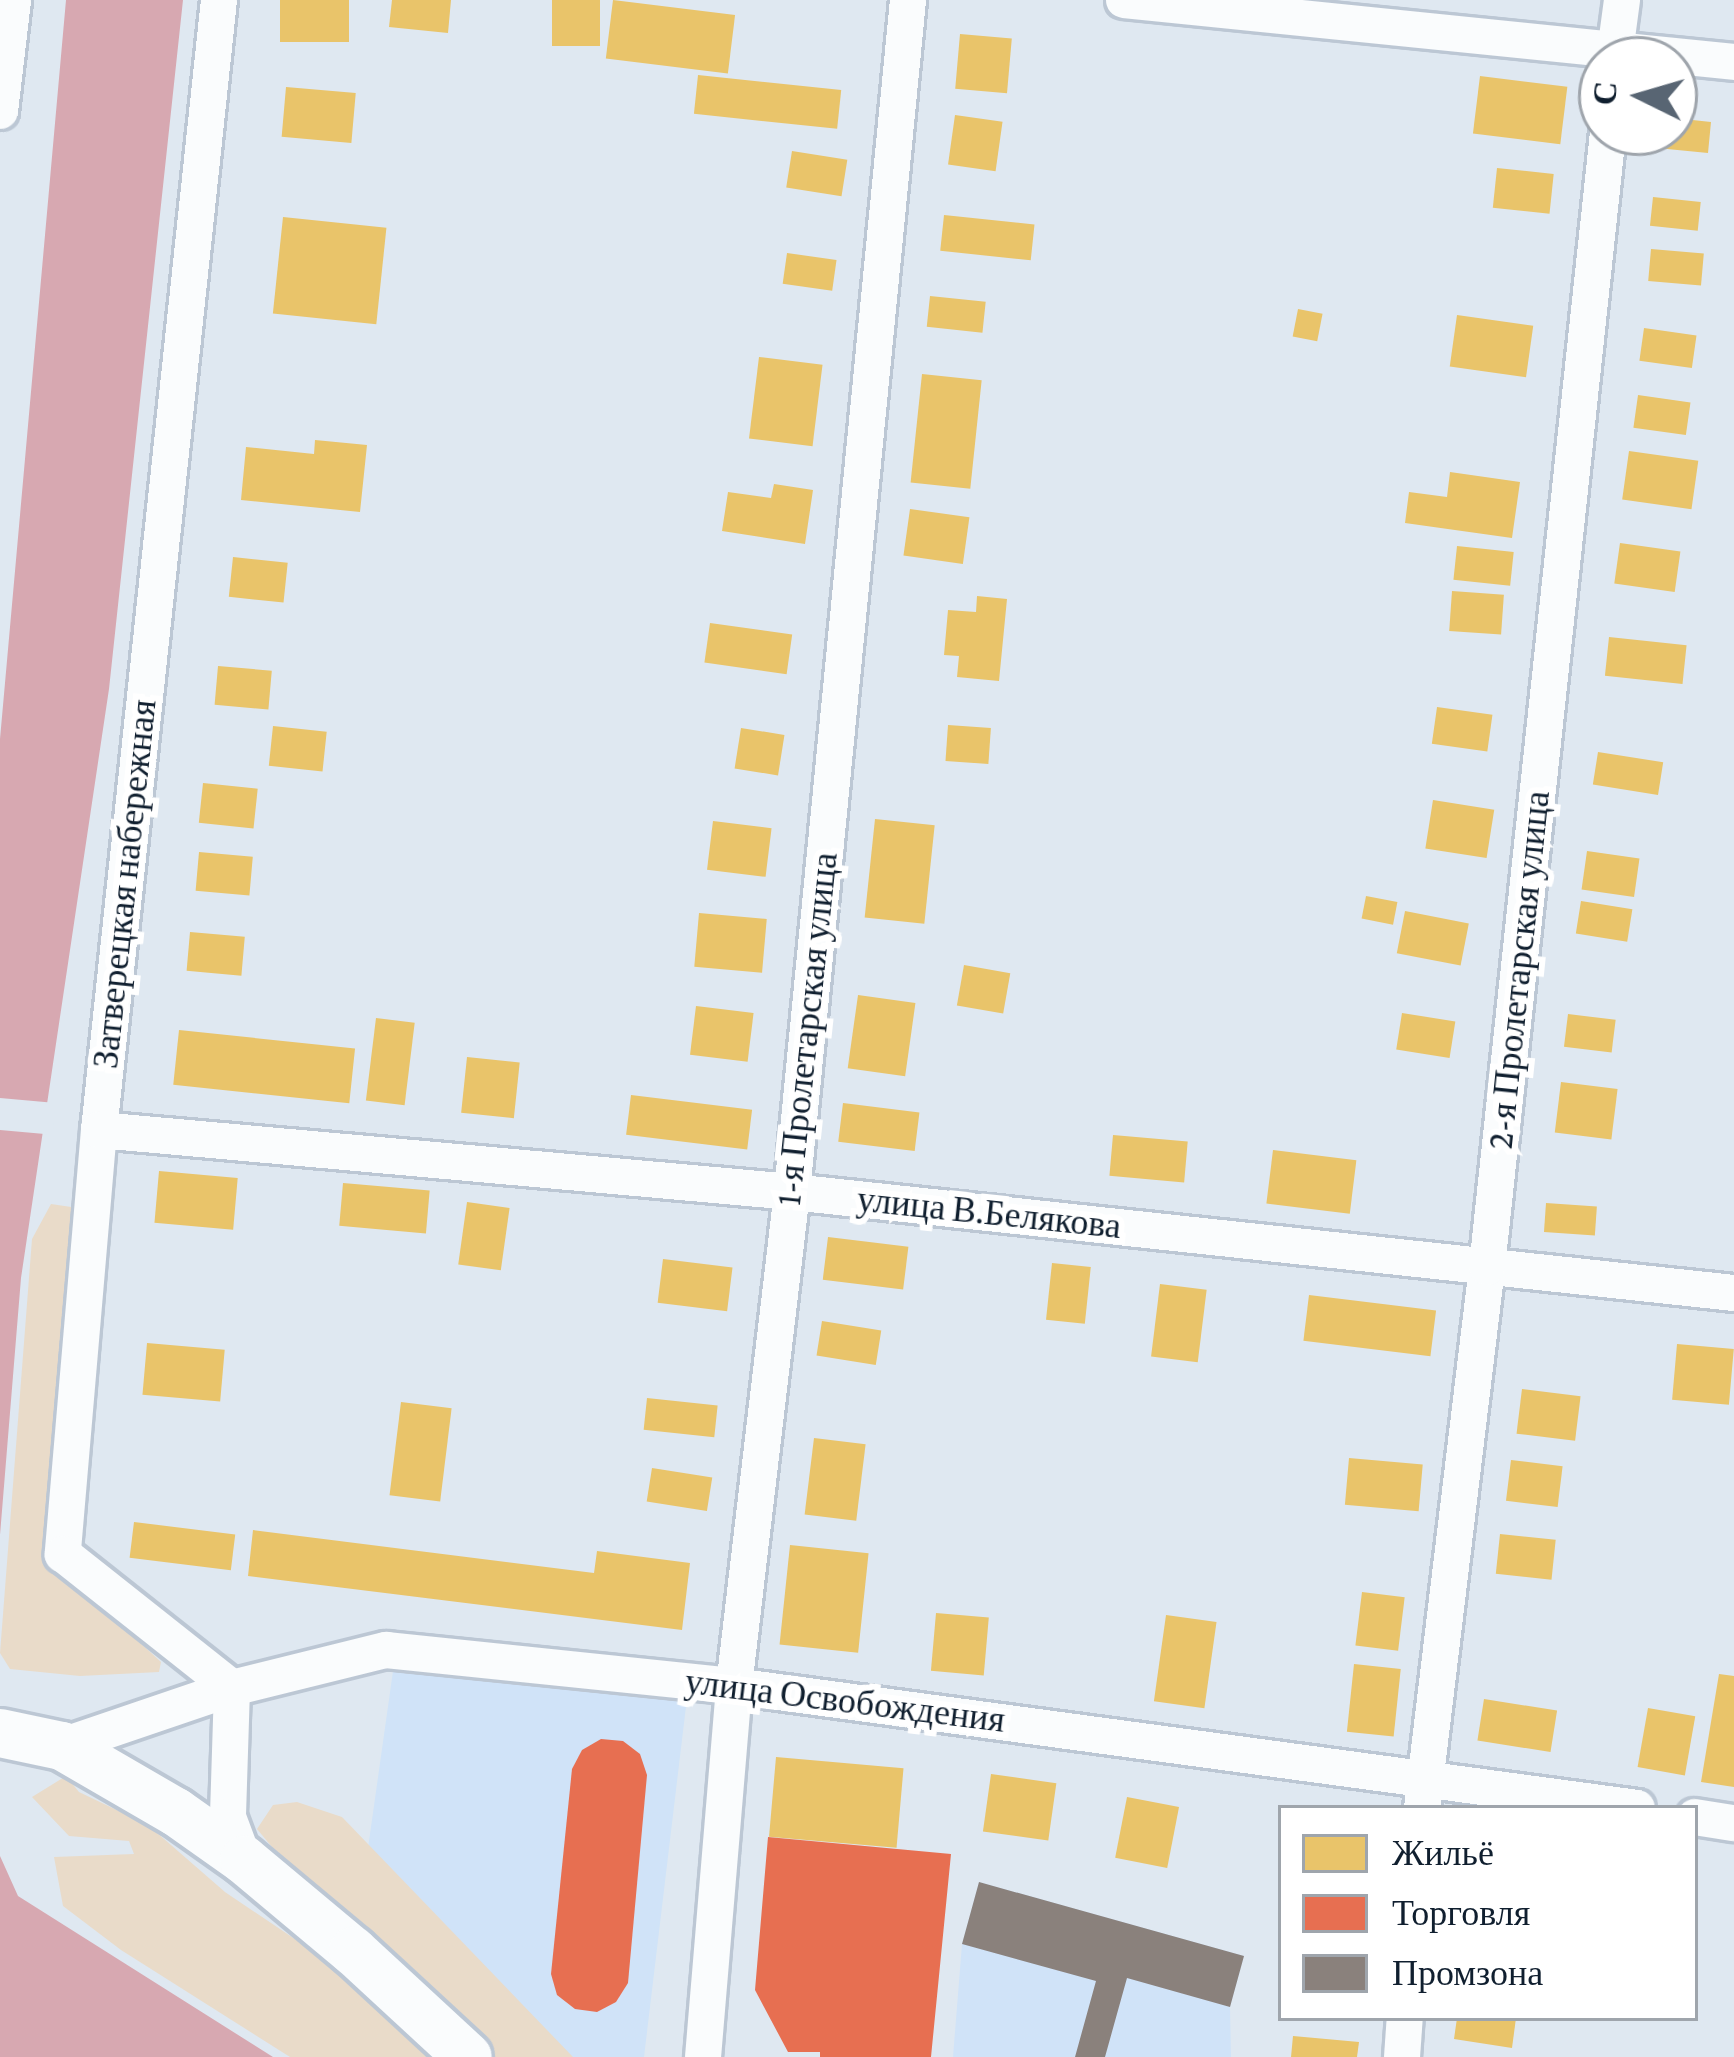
<!DOCTYPE html>
<meta charset="utf-8">
<style>
body{margin:0}
#map{position:relative;width:1734px;height:2057px;overflow:hidden;background:#dfe8f1;font-family:"Crimson Pro",serif}
div>[style]{position:absolute}
.built>*{inset:0;background:#d0e3f8}
.green>*{inset:0;background:#e9dbc9}
.water>*{inset:0;background:#d7a8b1}
.pier>*{inset:0;background:#dfe8f1;transform-origin:0 0}
.homes>*{inset:0;background:#e9c46a;transform-origin:0 0}
.shops>*{inset:0;background:#e76f51}
.industry>*{inset:0;background:#8a817c}
.roads{filter:drop-shadow(3px 0 #bcc7d4) drop-shadow(-3px 0 #bcc7d4) drop-shadow(0 3px #bcc7d4) drop-shadow(0 -3px #bcc7d4)}
.minor>*{height:36px;margin:-18px;padding:0 18px;transform-origin:18px;border-radius:18px;background:#fafcfd}
.secondary>*{height:48px;margin:-24px;padding:0 24px;transform-origin:24px;border-radius:24px;background:#fafcfd}
span{translate:-50% -50%;white-space:nowrap;text-align:center;line-height:1.15;-webkit-text-stroke:12px #fff;paint-order:stroke}
.street-label{font-size:36px;color:#101f2f}
.legend{position:absolute;left:1278px;top:1805px;width:420px;height:216px;box-sizing:border-box;background:#fff;border:3px solid #9fa5ac;margin:0;padding:15px 21px;list-style:none;font-size:36px;color:#101f2f}
.legend li{display:flex;align-items:center;gap:24px;height:60px}
.legend b{width:60px;border:3px solid #9fa5ac}
.north{position:absolute;left:1578px;top:36px;width:120px;height:120px;box-sizing:border-box;background:#fff;border:3px solid #9fa5ac;border-radius:50%;rotate:275deg;font-size:33px;font-weight:700;line-height:48px;text-align:center;color:#101f2f}
.north::after{content:'';display:block;margin:auto;width:42px;height:54px;background:#586573;clip-path:polygon(50% 0,100% 100%,50% 72%,0 100%)}
</style>
<div id="map">
<div class="built">
<i style="clip-path:polygon(395px 1657px,687px 1698px,644px 2057px,547px 2057px,358px 1919px)"></i>
<i style="clip-path:polygon(979px 1882px,1244px 1956px,1230px 2007px,1231px 2057px,953px 2057px,962px 1944px)"></i>
</div>
<div class="green">
<i style="clip-path:polygon(51px 1204px,78px 1208px,70px 1578px,161px 1662px,159px 1672px,80px 1676px,10px 1669px,0 1653px,32px 1239px)"></i>
<i style="clip-path:polygon(66px 1776px,79px 1792px,148px 1825px,225px 1892px,369px 1989px,440px 2057px,290px 2057px,121px 1950px,63px 1906px,54px 1857px,134px 1854px,129px 1841px,69px 1836px,32px 1797px)"></i>
<i style="clip-path:polygon(297px 1802px,342px 1817px,573px 2057px,485px 2057px,320px 1905px,257px 1829px,273px 1805px)"></i>
</div>
<div class="water">
<i style="clip-path:polygon(66px 0,183px 0,109px 689px,21px 1278px,0 1535px,0 739px)"></i>
<i style="clip-path:polygon(0 1856px,18px 1896px,273px 2057px,0 2057px)"></i>
</div>
<div class="pier">
<i style="left:0;top:1098px;width:56px;height:32px;rotate:5deg"></i>
</div>
<div class="homes">
<i style="left:280px;top:0;width:69px;height:42px"></i>
<i style="clip-path:polygon(392px 0,451px 0,448px 33px,389px 27px)"></i>
<i style="left:552px;top:0;width:48px;height:46px"></i>
<i style="left:613px;top:0;width:123px;height:59px;rotate:7deg"></i>
<i style="left:960px;top:34px;width:52px;height:55px;rotate:5deg"></i>
<i style="left:698px;top:75px;width:144px;height:39px;rotate:6deg"></i>
<i style="left:1480px;top:76px;width:88px;height:58px;rotate:7deg"></i>
<i style="left:286px;top:87px;width:70px;height:50px;rotate:5deg"></i>
<i style="left:955px;top:115px;width:48px;height:50px;rotate:8deg"></i>
<i style="clip-path:polygon(1674px 118px,1711px 122px,1708px 153px,1657px 148px,1658px 132px,1674px 132px)"></i>
<i style="left:792px;top:151px;width:56px;height:37px;rotate:9deg"></i>
<i style="left:1497px;top:168px;width:57px;height:40px;rotate:6deg"></i>
<i style="left:1653px;top:197px;width:48px;height:29px;rotate:6deg"></i>
<i style="left:944px;top:215px;width:91px;height:36px;rotate:6deg"></i>
<i style="left:283px;top:217px;width:104px;height:97px;rotate:6deg"></i>
<i style="left:1651px;top:249px;width:53px;height:32px;rotate:5deg"></i>
<i style="left:787px;top:253px;width:50px;height:31px;rotate:8deg"></i>
<i style="left:930px;top:296px;width:56px;height:31px;rotate:6deg"></i>
<i style="left:1298px;top:309px;width:25px;height:28px;rotate:11deg"></i>
<i style="left:1457px;top:315px;width:77px;height:52px;rotate:8deg"></i>
<i style="left:1644px;top:328px;width:53px;height:33px;rotate:8deg"></i>
<i style="left:759px;top:357px;width:64px;height:82px;rotate:7deg"></i>
<i style="left:922px;top:374px;width:60px;height:109px;rotate:6deg"></i>
<i style="left:1638px;top:395px;width:53px;height:33px;rotate:8deg"></i>
<i style="clip-path:polygon(315px 440px,367px 445px,360px 512px,241px 500px,246px 447px,314px 454px)"></i>
<i style="left:1629px;top:451px;width:70px;height:49px;rotate:8deg"></i>
<i style="clip-path:polygon(1450px 472px,1520px 482px,1512px 538px,1405px 523px,1409px 492px,1447px 497px)"></i>
<i style="clip-path:polygon(774px 484px,813px 490px,805px 544px,722px 531px,728px 492px,771px 498px)"></i>
<i style="left:910px;top:509px;width:60px;height:47px;rotate:8deg"></i>
<i style="left:1620px;top:543px;width:61px;height:41px;rotate:8deg"></i>
<i style="left:1457px;top:546px;width:57px;height:34px;rotate:6deg"></i>
<i style="left:233px;top:557px;width:55px;height:40px;rotate:6deg"></i>
<i style="left:1452px;top:591px;width:52px;height:40px;rotate:4deg"></i>
<i style="clip-path:polygon(977px 596px,1007px 599px,999px 681px,957px 677px,959px 656px,944px 655px,948px 610px,976px 612px)"></i>
<i style="left:710px;top:623px;width:83px;height:40px;rotate:8deg"></i>
<i style="left:1609px;top:637px;width:78px;height:39px;rotate:6deg"></i>
<i style="left:218px;top:666px;width:54px;height:39px;rotate:5deg"></i>
<i style="left:1437px;top:707px;width:56px;height:37px;rotate:8deg"></i>
<i style="left:948px;top:725px;width:43px;height:36px;rotate:4deg"></i>
<i style="left:273px;top:726px;width:54px;height:40px;rotate:6deg"></i>
<i style="left:741px;top:728px;width:44px;height:41px;rotate:9deg"></i>
<i style="left:1598px;top:752px;width:66px;height:33px;rotate:9deg"></i>
<i style="left:203px;top:783px;width:55px;height:40px;rotate:6deg"></i>
<i style="left:1433px;top:800px;width:62px;height:49px;rotate:9deg"></i>
<i style="left:875px;top:819px;width:60px;height:99px;rotate:6deg"></i>
<i style="left:713px;top:821px;width:59px;height:49px;rotate:7deg"></i>
<i style="left:1587px;top:851px;width:53px;height:39px;rotate:8deg"></i>
<i style="left:199px;top:852px;width:54px;height:39px;rotate:5deg"></i>
<i style="left:1366px;top:896px;width:32px;height:23px;rotate:11deg"></i>
<i style="left:1581px;top:901px;width:52px;height:33px;rotate:9deg"></i>
<i style="left:1405px;top:911px;width:65px;height:43px;rotate:11deg"></i>
<i style="left:699px;top:913px;width:68px;height:54px;rotate:5deg"></i>
<i style="left:190px;top:932px;width:55px;height:39px;rotate:5deg"></i>
<i style="left:964px;top:965px;width:47px;height:41px;rotate:10deg"></i>
<i style="left:858px;top:995px;width:58px;height:74px;rotate:8deg"></i>
<i style="left:696px;top:1006px;width:58px;height:49px;rotate:7deg"></i>
<i style="left:1402px;top:1013px;width:54px;height:37px;rotate:9deg"></i>
<i style="left:1568px;top:1014px;width:48px;height:33px;rotate:7deg"></i>
<i style="left:376px;top:1018px;width:39px;height:83px;rotate:7deg"></i>
<i style="left:179px;top:1030px;width:177px;height:55px;rotate:6deg"></i>
<i style="left:467px;top:1057px;width:53px;height:56px;rotate:6deg"></i>
<i style="left:1561px;top:1082px;width:57px;height:51px;rotate:7deg"></i>
<i style="left:631px;top:1095px;width:122px;height:40px;rotate:7deg"></i>
<i style="left:843px;top:1103px;width:77px;height:39px;rotate:7deg"></i>
<i style="left:1113px;top:1135px;width:75px;height:41px;rotate:5deg"></i>
<i style="left:1273px;top:1150px;width:84px;height:54px;rotate:7deg"></i>
<i style="left:159px;top:1171px;width:79px;height:52px;rotate:5deg"></i>
<i style="left:343px;top:1183px;width:87px;height:43px;rotate:5deg"></i>
<i style="left:467px;top:1202px;width:43px;height:63px;rotate:8deg"></i>
<i style="left:1546px;top:1203px;width:51px;height:29px;rotate:4deg"></i>
<i style="left:828px;top:1237px;width:81px;height:43px;rotate:7deg"></i>
<i style="left:663px;top:1259px;width:70px;height:44px;rotate:7deg"></i>
<i style="left:1052px;top:1263px;width:39px;height:57px;rotate:6deg"></i>
<i style="left:1160px;top:1284px;width:47px;height:73px;rotate:7deg"></i>
<i style="left:1309px;top:1295px;width:128px;height:46px;rotate:7deg"></i>
<i style="left:822px;top:1321px;width:60px;height:35px;rotate:9deg"></i>
<i style="left:147px;top:1343px;width:78px;height:52px;rotate:5deg"></i>
<i style="left:1677px;top:1344px;width:57px;height:56px;rotate:5deg"></i>
<i style="left:1522px;top:1389px;width:59px;height:45px;rotate:7deg"></i>
<i style="left:647px;top:1398px;width:71px;height:32px;rotate:6deg"></i>
<i style="left:401px;top:1402px;width:51px;height:94px;rotate:7deg"></i>
<i style="left:814px;top:1438px;width:52px;height:77px;rotate:7deg"></i>
<i style="left:1349px;top:1458px;width:74px;height:47px;rotate:5deg"></i>
<i style="left:1511px;top:1460px;width:52px;height:41px;rotate:7deg"></i>
<i style="left:652px;top:1468px;width:61px;height:34px;rotate:9deg"></i>
<i style="left:134px;top:1522px;width:102px;height:36px;rotate:7deg"></i>
<i style="clip-path:polygon(253px 1530px,594px 1573px,597px 1551px,690px 1563px,682px 1630px,248px 1576px)"></i>
<i style="left:1500px;top:1534px;width:56px;height:40px;rotate:6deg"></i>
<i style="left:790px;top:1545px;width:79px;height:100px;rotate:6deg"></i>
<i style="left:1362px;top:1592px;width:43px;height:54px;rotate:7deg"></i>
<i style="left:936px;top:1613px;width:53px;height:58px;rotate:5deg"></i>
<i style="left:1166px;top:1615px;width:51px;height:87px;rotate:8deg"></i>
<i style="left:1354px;top:1664px;width:47px;height:68px;rotate:6deg"></i>
<i style="clip-path:polygon(1719px 1674px,1734px 1676px,1734px 1787px,1701px 1782px)"></i>
<i style="left:1484px;top:1699px;width:74px;height:42px;rotate:9deg"></i>
<i style="left:1648px;top:1708px;width:48px;height:60px;rotate:10deg"></i>
<i style="left:776px;top:1757px;width:128px;height:80px;rotate:5deg"></i>
<i style="left:991px;top:1774px;width:66px;height:58px;rotate:8deg"></i>
<i style="left:1127px;top:1797px;width:53px;height:62px;rotate:11deg"></i>
<i style="clip-path:polygon(1457px 2018px,1516px 2018px,1512px 2048px,1454px 2039px)"></i>
<i style="clip-path:polygon(1293px 2036px,1359px 2042px,1357px 2057px,1291px 2057px)"></i>
</div>
<div class="shops">
<i style="clip-path:polygon(601px 1739px,623px 1741px,640px 1754px,647px 1775px,628px 1983px,616px 2002px,597px 2012px,575px 2009px,557px 1995px,551px 1974px,572px 1769px,582px 1750px)"></i>
<i style="clip-path:polygon(768px 1837px,951px 1854px,931px 2057px,820px 2057px,820px 2052px,788px 2052px,755px 1990px)"></i>
</div>
<div class="industry">
<i style="clip-path:polygon(979px 1882px,1244px 1956px,1230px 2007px,1127px 1978px,1105px 2057px,1075px 2057px,1096px 1981px,962px 1944px)"></i>
</div>
<div class="roads">
<div class="minor">
<i style="left:219px;top:0;width:1136px;rotate:96.06deg"></i>
<i style="left:99px;top:1130px;width:426px;rotate:94.9deg"></i>
<i style="left:63px;top:1554px;width:216px;rotate:38.4deg"></i>
<i style="left:232px;top:1688px;width:129px;rotate:91.8deg"></i>
<i style="left:228px;top:1817px;width:46px;rotate:69.6deg"></i>
<i style="left:1124px;top:0;width:613px;rotate:5.8deg"></i>
<i style="left:1614px;top:60px;width:61px;rotate:-82.4deg"></i>
<i style="left:0;top:111px;width:112px;rotate:-83.3deg"></i>
<i style="left:99px;top:1130px;width:696px;rotate:5.11deg"></i>
<i style="left:792px;top:1192px;width:947px;rotate:6.12deg"></i>
<i style="left:62px;top:1746px;width:180px;rotate:-18.8deg"></i>
<i style="left:232px;top:1688px;width:159px;rotate:-13.9deg"></i>
<i style="left:386px;top:1650px;width:350px;rotate:5.9deg"></i>
<i style="left:734px;top:1686px;width:911px;rotate:7.69deg"></i>
<i style="left:1422px;top:1808px;width:545px;rotate:-83.15deg"></i>
<i style="left:1487px;top:1267px;width:1141px;rotate:-83.91deg"></i>
<i style="left:1695px;top:1817px;width:39px;rotate:9deg"></i>
<i style="left:703px;top:2057px;width:372px;rotate:-85.2deg"></i>
<i style="left:734px;top:1686px;width:497px;rotate:-83.3deg"></i>
<i style="left:792px;top:1192px;width:1198px;rotate:-84.44deg"></i>
<i style="left:1402px;top:2057px;width:39px;rotate:-86deg"></i>
</div>
<div class="secondary">
<i style="left:0;top:1733px;width:63px;rotate:11.8deg"></i>
<i style="left:62px;top:1746px;width:132px;rotate:30.1deg"></i>
<i style="left:176px;top:1812px;width:83px;rotate:35.2deg"></i>
<i style="left:244px;top:1860px;width:142px;rotate:39.9deg"></i>
<i style="left:353px;top:1951px;width:156px;rotate:42.7deg"></i>
</div>
</div>
<div class="street-label">
<span style="left:125px;top:884px;rotate:-84deg">Затверецкая набережная</span>
<span style="left:1519px;top:970px;rotate:-84deg">2-я Пролетарская улица</span>
<span style="left:807px;top:1029px;rotate:-84deg">1-я Пролетарская улица</span>
<span style="left:989px;top:1213px;rotate:6deg">улица В.Белякова</span>
<span style="left:845px;top:1701px;rotate:7deg">улица Освобождения</span>
</div>
<ul class="legend">
<li><b style="height:33px;background:#e9c46a"></b>Жильё</li>
<li><b style="height:33px;background:#e76f51"></b>Торговля</li>
<li><b style="height:33px;background:#8a817c"></b>Промзона</li>
</ul>
<div class="north">С</div>
</div>
